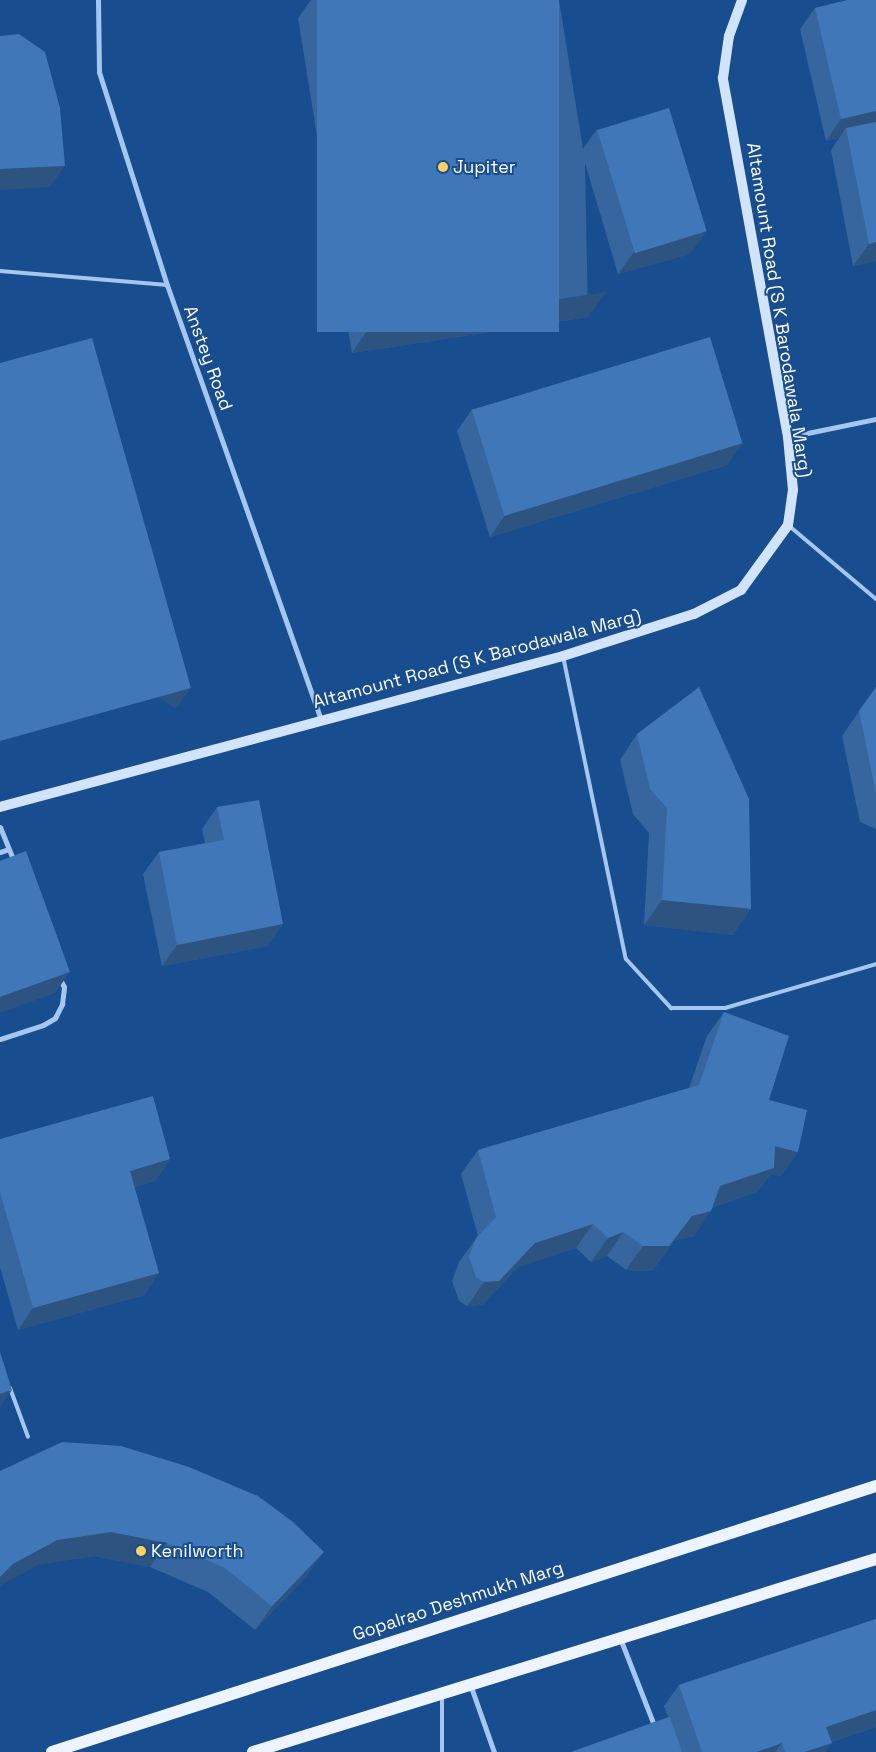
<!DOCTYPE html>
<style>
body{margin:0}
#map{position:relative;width:876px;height:1752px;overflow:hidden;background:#184d8f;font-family:"Space Grotesk",sans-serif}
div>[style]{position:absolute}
.lane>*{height:4px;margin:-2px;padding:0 2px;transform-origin:2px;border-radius:2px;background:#a5c7ef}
.street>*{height:5px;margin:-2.5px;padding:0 2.5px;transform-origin:2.5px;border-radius:2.5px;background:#a5c7ef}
.secondary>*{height:10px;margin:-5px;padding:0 5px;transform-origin:5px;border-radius:5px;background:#d2e4fb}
.primary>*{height:12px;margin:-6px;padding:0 6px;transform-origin:6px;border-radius:6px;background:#edf4ff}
.wall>*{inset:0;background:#37669e}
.shaded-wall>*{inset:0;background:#2d5381;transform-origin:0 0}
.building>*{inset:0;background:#4077b8;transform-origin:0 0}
.dots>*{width:14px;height:14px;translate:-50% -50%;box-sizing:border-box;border:2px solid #184d8f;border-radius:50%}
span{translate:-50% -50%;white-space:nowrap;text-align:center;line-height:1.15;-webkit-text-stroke:4px #184d8f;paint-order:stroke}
.poi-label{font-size:18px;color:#fff}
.left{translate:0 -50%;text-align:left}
.street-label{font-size:18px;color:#fff}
</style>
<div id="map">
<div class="lane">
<i style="left:0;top:271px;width:168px;rotate:4.8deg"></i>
<i style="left:788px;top:525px;width:115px;rotate:40.1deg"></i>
<i style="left:563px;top:656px;width:309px;rotate:78.3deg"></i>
<i style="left:626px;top:959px;width:67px;rotate:47.4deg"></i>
<i style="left:671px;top:1008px;width:54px"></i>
<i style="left:725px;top:1008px;width:157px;rotate:-16.2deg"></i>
<i style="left:10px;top:1388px;width:52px;rotate:69.8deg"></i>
<i style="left:442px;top:1696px;width:56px;rotate:90deg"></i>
</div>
<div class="street">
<i style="left:98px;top:0;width:72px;rotate:89.2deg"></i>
<i style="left:99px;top:72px;width:224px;rotate:72.3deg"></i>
<i style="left:167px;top:285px;width:461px;rotate:70.5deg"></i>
<i style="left:788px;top:437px;width:90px;rotate:-11.6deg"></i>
<i style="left:0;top:827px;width:37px;rotate:68deg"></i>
<i style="left:0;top:852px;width:9px;rotate:-18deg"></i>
<i style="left:0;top:1039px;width:45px;rotate:-18deg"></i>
<i style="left:43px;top:1025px;width:14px;rotate:-30deg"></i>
<i style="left:55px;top:1018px;width:16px;rotate:-63deg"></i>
<i style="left:62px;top:1004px;width:17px;rotate:-83deg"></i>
<i style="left:64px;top:987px;width:9px;rotate:-117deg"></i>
<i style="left:620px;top:1638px;width:97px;rotate:68.7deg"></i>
<i style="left:470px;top:1684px;width:72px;rotate:70.6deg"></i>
</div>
<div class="secondary">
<i style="left:0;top:807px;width:583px;rotate:-15.01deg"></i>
<i style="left:563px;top:656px;width:138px;rotate:-17.8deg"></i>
<i style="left:694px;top:614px;width:53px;rotate:-27.1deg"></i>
<i style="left:741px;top:590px;width:80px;rotate:-54.1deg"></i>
<i style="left:788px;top:525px;width:35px;rotate:-82deg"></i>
<i style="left:793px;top:490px;width:53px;rotate:-95.4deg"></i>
<i style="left:788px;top:437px;width:365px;rotate:-100.3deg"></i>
<i style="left:723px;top:78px;width:42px;rotate:-81.9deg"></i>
<i style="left:729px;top:36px;width:38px;rotate:-70deg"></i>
</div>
<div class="primary">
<i style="left:52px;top:1752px;width:866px;rotate:-17.89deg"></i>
<i style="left:253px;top:1752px;width:652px;rotate:-17.21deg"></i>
</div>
<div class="wall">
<i style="clip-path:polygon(311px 0,559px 0,583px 149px,597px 129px,690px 254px,618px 274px,585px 163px,588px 317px,352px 353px,298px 18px)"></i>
<i style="clip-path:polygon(848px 0,876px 261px,853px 266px,831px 150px,839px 138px,826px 141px,800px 29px,815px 8px)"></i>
<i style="clip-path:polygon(472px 409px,727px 465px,490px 537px,457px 431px)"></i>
<i style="clip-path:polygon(876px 687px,876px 829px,860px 822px,842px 736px)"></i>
<i style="clip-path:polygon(637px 734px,733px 935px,644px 925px,649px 833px,633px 814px,620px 760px)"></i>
<i style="clip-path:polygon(217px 807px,268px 946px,162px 966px,143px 874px,159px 852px,205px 843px,202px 829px)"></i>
<i style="clip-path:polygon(724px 1012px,769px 1100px,798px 1152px,781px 1176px,771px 1174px,757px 1192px,713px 1207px,694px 1236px,675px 1240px,652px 1271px,626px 1270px,607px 1256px,591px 1262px,576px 1248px,518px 1267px,482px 1305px,467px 1306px,459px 1301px,452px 1281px,459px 1262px,478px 1236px,461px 1174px,478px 1150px,689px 1088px,707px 1036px)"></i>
<i style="clip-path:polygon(0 1139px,170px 1159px,155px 1181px,134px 1187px,159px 1273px,144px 1295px,18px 1330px,0 1267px)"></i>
<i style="clip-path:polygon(0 1471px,307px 1576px,255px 1630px,208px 1592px,150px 1567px,94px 1556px,40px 1564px)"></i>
<i style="clip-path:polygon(876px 1619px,876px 1727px,831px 1742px,832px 1743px,825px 1752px,571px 1752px,668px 1717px,664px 1706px,679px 1685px)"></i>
</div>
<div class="shaded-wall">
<i style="clip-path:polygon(876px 111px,876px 129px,846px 128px,839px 138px,826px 141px,841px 119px)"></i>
<i style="clip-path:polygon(65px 166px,50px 187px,0 190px,0 169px)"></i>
<i style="clip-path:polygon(706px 232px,690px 254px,618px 274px,634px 252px)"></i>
<i style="clip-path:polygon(876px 242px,876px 261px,853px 266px,869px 244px)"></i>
<i style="clip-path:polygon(606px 292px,588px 317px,352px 353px,369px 328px)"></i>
<i style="clip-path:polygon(743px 443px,727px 465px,490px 537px,505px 515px)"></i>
<i style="left:191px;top:688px;width:26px;height:198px;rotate:126deg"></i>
<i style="clip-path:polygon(662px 900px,751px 909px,733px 935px,644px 925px)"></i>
<i style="clip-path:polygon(283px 924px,268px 946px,162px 966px,177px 945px)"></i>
<i style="clip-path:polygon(70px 972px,55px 993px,0 1013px,0 997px)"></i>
<i style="clip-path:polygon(775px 1146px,798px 1152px,781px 1176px,771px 1174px,757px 1192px,703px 1210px,720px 1186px)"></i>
<i style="clip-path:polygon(170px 1159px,155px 1181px,115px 1192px,130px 1171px)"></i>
<i style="clip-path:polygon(711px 1211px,694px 1236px,675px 1240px,652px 1271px,626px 1270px,643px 1246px,692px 1216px)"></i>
<i style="clip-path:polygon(593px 1224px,576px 1248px,518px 1267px,482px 1305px,467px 1306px,484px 1282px,535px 1243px)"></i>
<i style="clip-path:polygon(623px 1232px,607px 1256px,591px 1262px,608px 1238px)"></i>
<i style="clip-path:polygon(159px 1273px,144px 1295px,18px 1330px,33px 1308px)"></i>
<i style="clip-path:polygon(12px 1390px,0 1407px,0 1394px)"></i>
<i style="clip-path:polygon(111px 1532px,167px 1543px,150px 1567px,94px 1556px,40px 1564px,0 1586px,0 1577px,13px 1564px,57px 1540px)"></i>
<i style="clip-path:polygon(324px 1552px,307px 1576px,255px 1630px,272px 1606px)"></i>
<i style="clip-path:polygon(876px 1710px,876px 1727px,811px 1748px,826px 1727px)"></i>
<i style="clip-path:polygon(782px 1743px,775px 1752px,756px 1752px)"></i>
<i style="clip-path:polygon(832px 1743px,825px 1752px,804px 1752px)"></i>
</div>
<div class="building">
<i style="left:317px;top:0;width:242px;height:332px"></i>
<i style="clip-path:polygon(848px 0,876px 0,876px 111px,841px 119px,815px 8px)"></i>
<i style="clip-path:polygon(19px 34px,45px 52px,60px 108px,65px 166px,0 169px,0 36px)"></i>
<i style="left:669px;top:108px;width:129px;height:75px;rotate:73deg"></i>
<i style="clip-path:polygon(876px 122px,876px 242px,869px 244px,846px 128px)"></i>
<i style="left:710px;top:337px;width:111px;height:249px;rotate:73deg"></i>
<i style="clip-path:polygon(92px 338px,191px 688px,0 741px,0 363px)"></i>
<i style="clip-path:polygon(699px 687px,749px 799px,751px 909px,662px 900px,667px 808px,650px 789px,637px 734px)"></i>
<i style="clip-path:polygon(876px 687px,876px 793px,859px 711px)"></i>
<i style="clip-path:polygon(259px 800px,283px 924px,177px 945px,159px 852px,224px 840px,217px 807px)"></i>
<i style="clip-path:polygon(26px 851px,70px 972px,0 997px,0 861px)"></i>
<i style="clip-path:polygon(724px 1012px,789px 1036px,769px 1100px,807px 1110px,798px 1152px,775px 1146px,774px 1168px,720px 1186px,711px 1211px,692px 1216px,669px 1246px,643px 1246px,623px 1232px,608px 1238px,593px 1224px,535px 1243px,499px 1281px,484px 1282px,476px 1277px,469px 1257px,476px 1238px,496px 1217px,478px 1150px,699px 1085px)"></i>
<i style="clip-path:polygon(153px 1096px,170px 1159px,130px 1171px,159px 1273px,33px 1308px,0 1192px,0 1139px)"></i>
<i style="clip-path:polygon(0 1352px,12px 1390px,0 1394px)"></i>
<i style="clip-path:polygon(62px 1442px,121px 1446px,189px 1467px,258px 1496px,293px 1522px,324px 1552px,272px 1606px,225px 1568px,167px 1543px,111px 1532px,57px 1540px,13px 1564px,0 1577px,0 1471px)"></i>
<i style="clip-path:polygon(876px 1619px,876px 1710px,826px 1727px,832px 1743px,804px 1752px,785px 1752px,782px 1743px,756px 1752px,702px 1752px,679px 1685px)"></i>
<i style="clip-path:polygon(670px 1717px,682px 1752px,571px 1752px)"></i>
</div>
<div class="dots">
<i style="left:443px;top:167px;background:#ffd063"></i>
<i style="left:141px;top:1551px;background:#ffd063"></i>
</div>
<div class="poi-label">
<span class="left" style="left:453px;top:167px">Jupiter</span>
<span class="left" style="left:151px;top:1551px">Kenilworth</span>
</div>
<div class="street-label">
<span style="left:779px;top:310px;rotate:81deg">Altamount Road (S K Barodawala Marg)</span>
<span style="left:208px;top:358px;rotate:70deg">Anstey Road</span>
<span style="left:477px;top:659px;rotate:-15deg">Altamount Road (S K Barodawala Marg)</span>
<span style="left:458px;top:1601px;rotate:-18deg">Gopalrao Deshmukh Marg</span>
</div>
</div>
